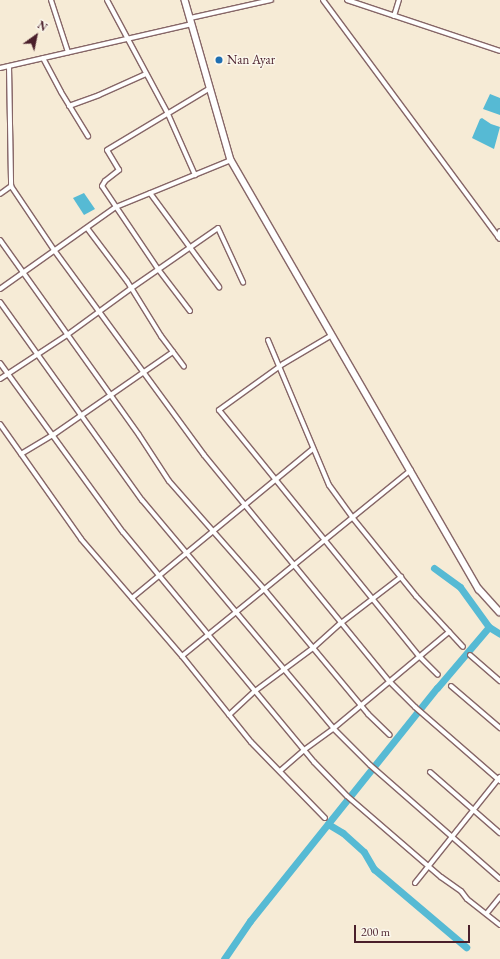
<!DOCTYPE html>
<style>
body{margin:0}
#map{position:relative;width:500px;height:959px;overflow:hidden;background:#f6ebd6;font-family:"EB Garamond",serif}
div>[style]{position:absolute}
.water>*{inset:0;background:#56bad4}
.river>*{height:7px;margin:-3.5px;padding:0 3.5px;transform-origin:3.5px;border-radius:3.5px;background:#56bad4}
.roads{filter:drop-shadow(1px 0 #866667) drop-shadow(-1px 0 #866667) drop-shadow(0 1px #866667) drop-shadow(0 -1px #866667)}
.street>*{height:4px;margin:-2px;padding:0 2px;transform-origin:2px;border-radius:2px;background:#fff}
.secondary>*{height:5.5px;margin:-2.75px;padding:0 2.75px;transform-origin:2.75px;border-radius:2.75px;background:#fff}
.dots>*{width:11px;height:11px;translate:-50% -50%;box-sizing:border-box;border:2px solid #fbf7ec;border-radius:50%}
span{translate:-50% -50%;white-space:nowrap;text-align:center;line-height:1.15;-webkit-text-stroke:3px #fbf7ec;paint-order:stroke}
.poi-label{font-size:13px;color:#4a1f2b}
.left{translate:0 -50%;text-align:left}
.north{position:absolute;left:16px;top:16px;width:40px;height:40px;-webkit-text-stroke:3px #fbf7ec;paint-order:stroke;rotate:33deg;font-size:11px;font-weight:700;line-height:16px;text-align:center;color:#4a1f2b}
.north::after{content:'';display:block;margin:auto;width:14px;height:18px;background:#4a1f2b;clip-path:polygon(50% 0,100% 100%,50% 72%,0 100%)}
.scale{position:absolute;left:354px;top:925px;width:116px;height:18px;box-sizing:border-box;border:2px solid #4a1f2b;border-top:0;padding-left:5px;font-size:12px;line-height:14px;white-space:nowrap;color:#4a1f2b;-webkit-text-stroke:3px #fbf7ec;paint-order:stroke}
</style>
<div id="map">
<div class="water">
<i style="clip-path:polygon(490px 94px,500px 98px,500px 115px,483px 109px)"></i>
<i style="clip-path:polygon(482px 118px,491px 124px,500px 127px,494px 149px,472px 138px,480px 119px)"></i>
<i style="clip-path:polygon(84px 193px,95px 209px,84px 215px,73px 198px)"></i>
</div>
<div class="river">
<i style="left:434px;top:568px;width:32px;rotate:36deg"></i>
<i style="left:460px;top:587px;width:49px;rotate:54.1deg"></i>
<i style="left:489px;top:627px;width:13px;rotate:32deg"></i>
<i style="left:328px;top:824px;width:17px;rotate:31deg"></i>
<i style="left:343px;top:833px;width:28px;rotate:42deg"></i>
<i style="left:364px;top:852px;width:20px;rotate:60deg"></i>
<i style="left:374px;top:869px;width:121px;rotate:40.3deg"></i>
<i style="left:224px;top:959px;width:46px;rotate:-55.6deg"></i>
<i style="left:250px;top:921px;width:299px;rotate:-51.3deg"></i>
<i style="left:437px;top:688px;width:80px;rotate:-49.6deg"></i>
</div>
<div class="roads">
<div class="street">
<i style="left:51px;top:0;width:55px;rotate:71.9deg"></i>
<i style="left:107px;top:0;width:129px;rotate:61.8deg"></i>
<i style="left:168px;top:114px;width:67px;rotate:66.1deg"></i>
<i style="left:323px;top:0;width:297px;rotate:53.5deg"></i>
<i style="left:347px;top:0;width:161px;rotate:18.4deg"></i>
<i style="left:394px;top:16px;width:17px;rotate:-73deg"></i>
<i style="left:190px;top:18px;width:83px;rotate:-12.5deg"></i>
<i style="left:43px;top:58px;width:38px;rotate:62deg"></i>
<i style="left:61px;top:92px;width:52px;rotate:58.5deg"></i>
<i style="left:9px;top:66px;width:120px;rotate:89deg"></i>
<i style="left:11px;top:186px;width:77px;rotate:56.1deg"></i>
<i style="left:54px;top:250px;width:254px;rotate:53.8deg"></i>
<i style="left:204px;top:455px;width:292px;rotate:50.7deg"></i>
<i style="left:389px;top:681px;width:37px;rotate:45deg"></i>
<i style="left:415px;top:707px;width:113px;rotate:41deg"></i>
<i style="left:0;top:68px;width:197px;rotate:-12.9deg"></i>
<i style="left:69px;top:106px;width:32px;rotate:-20deg"></i>
<i style="left:99px;top:95px;width:51px;rotate:-24.1deg"></i>
<i style="left:150px;top:193px;width:117px;rotate:53.7deg"></i>
<i style="left:0;top:194px;width:14px;rotate:-36deg"></i>
<i style="left:87px;top:228px;width:66px;rotate:53deg"></i>
<i style="left:127px;top:281px;width:65px;rotate:58.3deg"></i>
<i style="left:161px;top:336px;width:38px;rotate:53deg"></i>
<i style="left:498px;top:237px;width:6px;rotate:-72deg"></i>
<i style="left:0;top:240px;width:239px;rotate:54.5deg"></i>
<i style="left:139px;top:435px;width:55px;rotate:56.9deg"></i>
<i style="left:169px;top:481px;width:144px;rotate:48.7deg"></i>
<i style="left:264px;top:589px;width:163px;rotate:50.2deg"></i>
<i style="left:368px;top:714px;width:30px;rotate:44deg"></i>
<i style="left:0;top:289px;width:142px;rotate:-35.3deg"></i>
<i style="left:116px;top:207px;width:124px;rotate:-22.2deg"></i>
<i style="left:0;top:302px;width:244px;rotate:54.4deg"></i>
<i style="left:142px;top:500px;width:300px;rotate:50deg"></i>
<i style="left:335px;top:730px;width:49px;rotate:45deg"></i>
<i style="left:370px;top:765px;width:173px;rotate:41.2deg"></i>
<i style="left:190px;top:311px;width:53px;rotate:-127.3deg"></i>
<i style="left:158px;top:269px;width:100px;rotate:-124deg"></i>
<i style="left:102px;top:186px;width:6px;rotate:-59deg"></i>
<i style="left:105px;top:181px;width:18px;rotate:-38deg"></i>
<i style="left:119px;top:170px;width:23px;rotate:-121deg"></i>
<i style="left:107px;top:150px;width:120px;rotate:-31deg"></i>
<i style="left:332px;top:335px;width:57px;rotate:149.4deg"></i>
<i style="left:283px;top:364px;width:79px;rotate:144.3deg"></i>
<i style="left:219px;top:410px;width:318px;rotate:50.9deg"></i>
<i style="left:420px;top:657px;width:25px;rotate:45deg"></i>
<i style="left:268px;top:340px;width:157px;rotate:67.2deg"></i>
<i style="left:329px;top:485px;width:39px;rotate:54deg"></i>
<i style="left:352px;top:517px;width:102px;rotate:51deg"></i>
<i style="left:416px;top:596px;width:69px;rotate:47.3deg"></i>
<i style="left:0;top:363px;width:209px;rotate:54deg"></i>
<i style="left:123px;top:532px;width:299px;rotate:50.3deg"></i>
<i style="left:314px;top:762px;width:47px;rotate:45.9deg"></i>
<i style="left:347px;top:796px;width:124px;rotate:40.8deg"></i>
<i style="left:441px;top:877px;width:24px;rotate:35deg"></i>
<i style="left:461px;top:891px;width:10px;rotate:53deg"></i>
<i style="left:467px;top:899px;width:42px;rotate:38.2deg"></i>
<i style="left:0;top:379px;width:80px;rotate:-33.3deg"></i>
<i style="left:67px;top:335px;width:78px;rotate:-36.1deg"></i>
<i style="left:130px;top:289px;width:107px;rotate:-34.7deg"></i>
<i style="left:218px;top:228px;width:60px;rotate:65.2deg"></i>
<i style="left:0;top:424px;width:141px;rotate:54.8deg"></i>
<i style="left:81px;top:539px;width:155px;rotate:49.2deg"></i>
<i style="left:182px;top:656px;width:110px;rotate:51.3deg"></i>
<i style="left:251px;top:742px;width:106px;rotate:45.8deg"></i>
<i style="left:21px;top:454px;width:37px;rotate:-31deg"></i>
<i style="left:53px;top:435px;width:146px;rotate:-34.7deg"></i>
<i style="left:132px;top:598px;width:234px;rotate:-39.5deg"></i>
<i style="left:470px;top:655px;width:40px;rotate:41deg"></i>
<i style="left:182px;top:656px;width:295px;rotate:-39.1deg"></i>
<i style="left:451px;top:686px;width:65px;rotate:40.6deg"></i>
<i style="left:229px;top:715px;width:35px;rotate:-43deg"></i>
<i style="left:255px;top:691px;width:72px;rotate:-36.6deg"></i>
<i style="left:313px;top:648px;width:38px;rotate:-42deg"></i>
<i style="left:341px;top:623px;width:76px;rotate:-37.5deg"></i>
<i style="left:280px;top:771px;width:32px;rotate:-41deg"></i>
<i style="left:304px;top:750px;width:37px;rotate:-36deg"></i>
<i style="left:334px;top:728px;width:150px;rotate:-39.9deg"></i>
<i style="left:430px;top:772px;width:93px;rotate:41.1deg"></i>
<i style="left:415px;top:883px;width:136px;rotate:-51.3deg"></i>
<i style="left:487px;top:913px;width:21px;rotate:-51deg"></i>
</div>
<div class="secondary">
<i style="left:185px;top:0;width:166px;rotate:74deg"></i>
<i style="left:231px;top:160px;width:496px;rotate:60deg"></i>
<i style="left:479px;top:589px;width:31px;rotate:48deg"></i>
</div>
</div>
<div class="dots">
<i style="left:219px;top:60px;background:#1f6fb2"></i>
</div>
<div class="poi-label">
<span class="left" style="left:227px;top:60px">Nan Ayar</span>
</div>
<div class="north">N</div>
<div class="scale">200 m</div>
</div>
